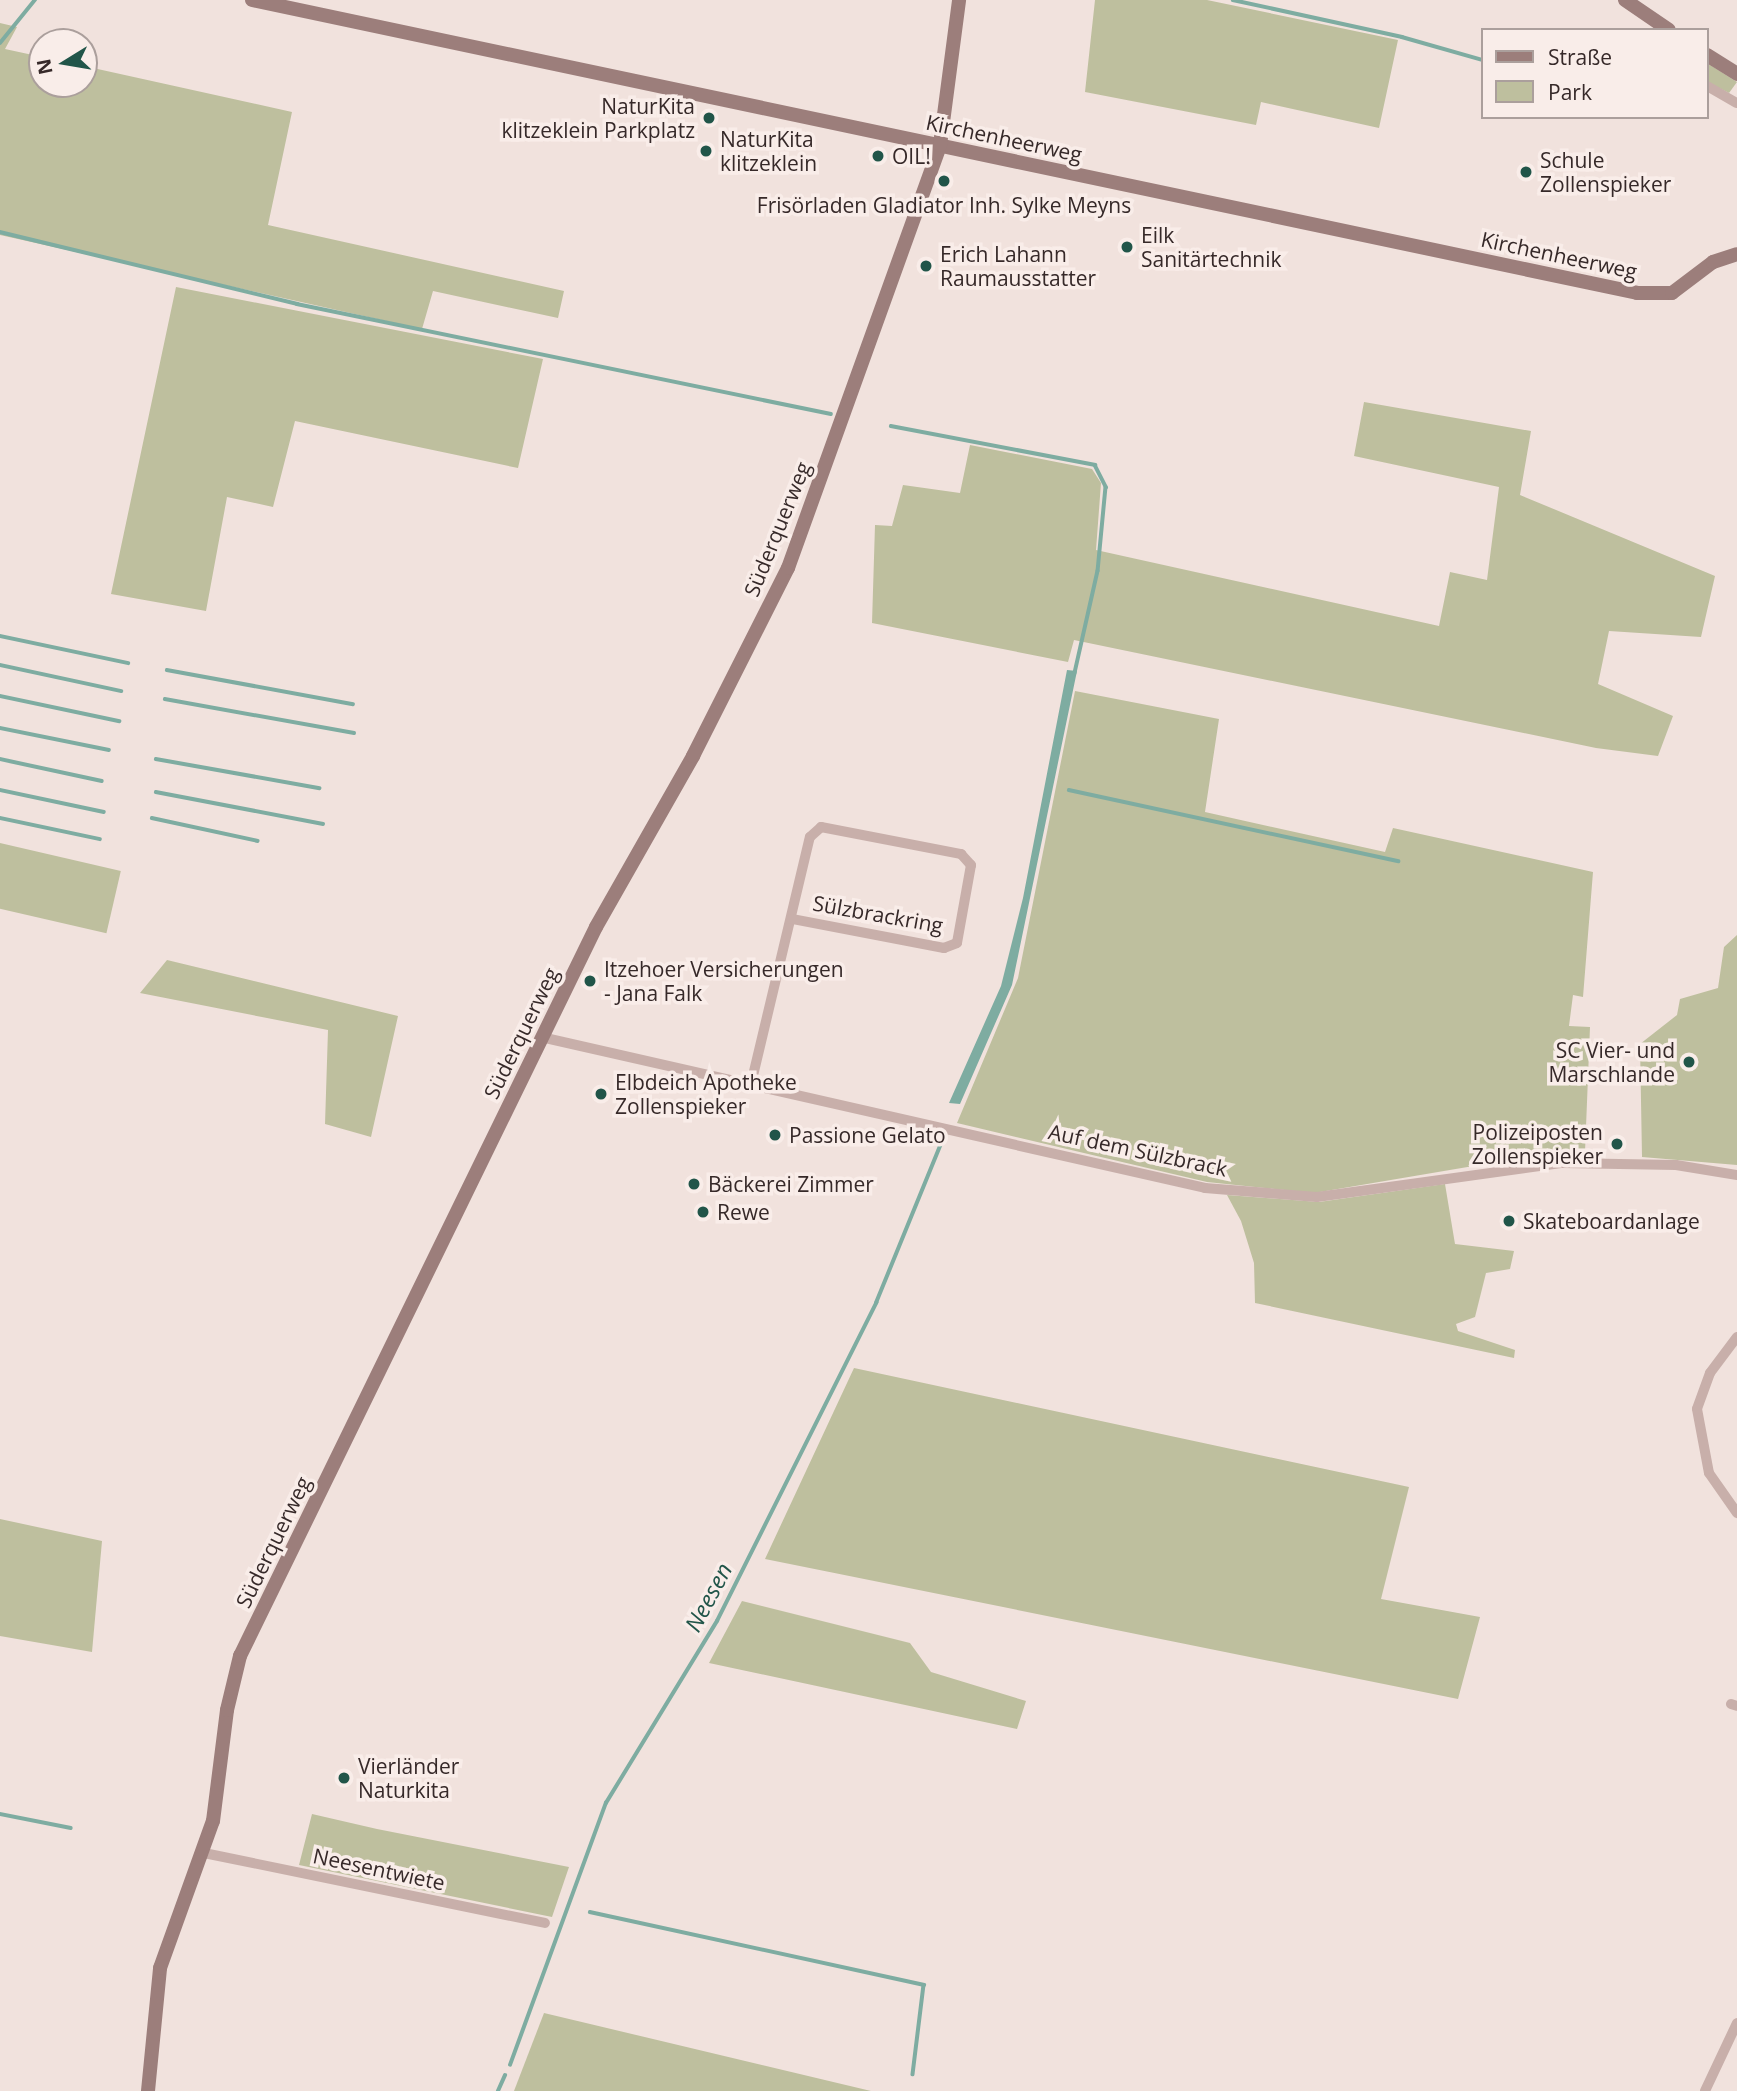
<!DOCTYPE html>
<meta charset="utf-8">
<style>
body{margin:0}
#map{position:relative;width:1737px;height:2091px;overflow:hidden;background:#f1e2dd;font-family:"Open Sans",sans-serif}
div>[style]{position:absolute}
.green>*{inset:0;background:#bebf9e;transform-origin:0 0}
.round{border-radius:50%}
.water>*{inset:0;background:#7eaca1}
.stream>*{height:3.5px;margin:-1.75px;padding:0 1.75px;transform-origin:1.75px;border-radius:1.75px;background:#7eaca1}
.street>*{height:10px;margin:-5px;padding:0 5px;transform-origin:5px;border-radius:5px;background:#c8afaa}
.secondary>*{height:14px;margin:-7px;padding:0 7px;transform-origin:7px;border-radius:7px;background:#9c7e7b}
.dots>*{width:19px;height:19px;translate:-50% -50%;box-sizing:border-box;border:4px solid #f9ede9;border-radius:50%}
span{translate:-50% -50%;white-space:nowrap;text-align:center;line-height:1.15;-webkit-text-stroke:7px #f9ede9;paint-order:stroke}
.poi-label{font-size:21px;color:#362929}
.right{translate:-100% -50%;text-align:right}
.left{translate:0 -50%;text-align:left}
.street-label{font-size:21px;color:#362929}
.water-label{font-size:23px;color:#215549;font-style:italic}
.legend{position:absolute;left:1481px;top:28px;width:228px;height:91px;box-sizing:border-box;background:#f9ede9;border:2px solid #ab9f9c;margin:0;padding:9px 12px;list-style:none;font-size:21px;color:#362929}
.legend li{display:flex;align-items:center;gap:14px;height:35px}
.legend b{width:35px;border:2px solid #ab9f9c}
.north{position:absolute;left:28px;top:28px;width:70px;height:70px;box-sizing:border-box;background:#f9ede9;border:2px solid #ab9f9c;border-radius:50%;rotate:259deg;font-size:19px;font-weight:700;line-height:28px;text-align:center;color:#362929}
.north::after{content:'';display:block;margin:auto;width:24px;height:32px;background:#215549;clip-path:polygon(50% 0,100% 100%,50% 72%,0 100%)}
</style>
<div id="map">
<div class="green">
<i style="clip-path:polygon(1095px 0,1207px 0,1398px 40px,1379px 128px,1261px 102px,1256px 125px,1085px 92px)"></i>
<i style="clip-path:polygon(0 23px,17px 27px,5px 49px,42px 57px,42px 84px,84px 84px,84px 66px,292px 112px,268px 225px,564px 291px,558px 318px,433px 291px,422px 329px,0 235px)"></i>
<i style="clip-path:polygon(1707px 63px,1737px 82px,1729px 93px,1707px 82px)"></i>
<i style="clip-path:polygon(176px 287px,543px 359px,518px 468px,295px 421px,273px 507px,227px 497px,206px 611px,111px 594px)"></i>
<i style="clip-path:polygon(1364px 402px,1531px 431px,1520px 495px,1715px 576px,1701px 637px,1609px 631px,1598px 684px,1673px 716px,1658px 756px,1596px 748px,1074px 640px,1068px 662px,872px 623px,875px 525px,892px 526px,903px 485px,960px 493px,970px 445px,1092px 469px,1101px 483px,1096px 550px,1439px 626px,1450px 572px,1487px 580px,1499px 487px,1354px 456px)"></i>
<i style="clip-path:polygon(1075px 691px,1219px 719px,1205px 812px,1385px 852px,1393px 828px,1593px 872px,1583px 997px,1573px 995px,1569px 1026px,1590px 1027px,1585px 1152px,1503px 1161px,1314px 1193px,1207px 1182px,957px 1123px,1018px 978px)"></i>
<i style="left:0;top:843px;width:124px;height:64px;rotate:13deg"></i>
<i style="clip-path:polygon(1737px 935px,1737px 1165px,1642px 1157px,1640px 1044px,1677px 1015px,1680px 999px,1718px 988px,1724px 947px)"></i>
<i style="clip-path:polygon(167px 960px,398px 1016px,371px 1137px,325px 1124px,328px 1030px,140px 993px)"></i>
<i style="clip-path:polygon(1445px 1184px,1455px 1244px,1514px 1251px,1510px 1269px,1486px 1273px,1475px 1317px,1456px 1324px,1458px 1331px,1515px 1350px,1514px 1358px,1255px 1303px,1254px 1263px,1241px 1221px,1227px 1195px,1319px 1202px)"></i>
<i class="round" style="left:1616px;top:1214px;width:16px;height:16px"></i>
<i style="clip-path:polygon(854px 1368px,1409px 1487px,1381px 1599px,1480px 1617px,1458px 1699px,765px 1559px)"></i>
<i style="clip-path:polygon(0 1519px,102px 1541px,92px 1652px,0 1636px)"></i>
<i style="clip-path:polygon(742px 1601px,910px 1643px,931px 1672px,1026px 1701px,1017px 1729px,709px 1663px)"></i>
<i style="clip-path:polygon(312px 1814px,377px 1829px,569px 1867px,552px 1917px,299px 1865px)"></i>
<i style="clip-path:polygon(544px 2013px,871px 2091px,514px 2091px)"></i>
</div>
<div class="water">
<i style="clip-path:polygon(1067px 670px,1077px 671px,1012px 985px,960px 1104px,949px 1103px,1001px 986px,1023px 898px)"></i>
</div>
<div class="stream">
<i style="left:1233px;top:0;width:173px;rotate:12.3deg"></i>
<i style="left:1402px;top:37px;width:84px;rotate:15.9deg"></i>
<i style="left:0;top:43px;width:55px;rotate:-50.9deg"></i>
<i style="left:0;top:232px;width:306px;rotate:13.6deg"></i>
<i style="left:297px;top:304px;width:545px;rotate:11.64deg"></i>
<i style="left:891px;top:426px;width:208px;rotate:10.8deg"></i>
<i style="left:1095px;top:465px;width:25px;rotate:63deg"></i>
<i style="left:1106px;top:487px;width:84px;rotate:95.4deg"></i>
<i style="left:1098px;top:571px;width:105px;rotate:102.7deg"></i>
<i style="left:0;top:636px;width:131px;rotate:11.9deg"></i>
<i style="left:0;top:665px;width:124px;rotate:12.1deg"></i>
<i style="left:167px;top:670px;width:189px;rotate:10.4deg"></i>
<i style="left:0;top:696px;width:122px;rotate:11.9deg"></i>
<i style="left:165px;top:699px;width:192px;rotate:10.2deg"></i>
<i style="left:0;top:728px;width:111px;rotate:11.4deg"></i>
<i style="left:0;top:759px;width:104px;rotate:12.2deg"></i>
<i style="left:156px;top:759px;width:166px;rotate:10.1deg"></i>
<i style="left:0;top:790px;width:106px;rotate:11.9deg"></i>
<i style="left:1069px;top:790px;width:337px;rotate:12.2deg"></i>
<i style="left:156px;top:792px;width:170px;rotate:10.8deg"></i>
<i style="left:0;top:818px;width:102px;rotate:11.9deg"></i>
<i style="left:152px;top:818px;width:108px;rotate:12.2deg"></i>
<i style="left:0;top:1814px;width:72px;rotate:11.2deg"></i>
<i style="left:590px;top:1912px;width:342px;rotate:12.3deg"></i>
<i style="left:924px;top:1985px;width:90px;rotate:97deg"></i>
<i style="left:510px;top:2065px;width:279px;rotate:-69.9deg"></i>
<i style="left:606px;top:1803px;width:213px;rotate:-58.6deg"></i>
<i style="left:717px;top:1621px;width:356px;rotate:-63.4deg"></i>
<i style="left:876px;top:1303px;width:170px;rotate:-67.8deg"></i>
<i style="left:498px;top:2091px;width:17px;rotate:-66deg"></i>
</div>
<div class="street">
<i style="left:1707px;top:86px;width:34px;rotate:30deg"></i>
<i style="left:541px;top:1037px;width:681px;rotate:12.81deg"></i>
<i style="left:1205px;top:1188px;width:112px;rotate:4.6deg"></i>
<i style="left:1317px;top:1197px;width:248px;rotate:-7.9deg"></i>
<i style="left:1563px;top:1163px;width:113px;rotate:1deg"></i>
<i style="left:1676px;top:1165px;width:62px;rotate:9.3deg"></i>
<i style="left:751px;top:1084px;width:254px;rotate:-76.6deg"></i>
<i style="left:810px;top:837px;width:15px;rotate:-42deg"></i>
<i style="left:821px;top:827px;width:143px;rotate:10.9deg"></i>
<i style="left:961px;top:854px;width:15px;rotate:48deg"></i>
<i style="left:971px;top:865px;width:79px;rotate:100.2deg"></i>
<i style="left:957px;top:943px;width:14px;rotate:159deg"></i>
<i style="left:944px;top:948px;width:155px;rotate:-169.2deg"></i>
<i style="left:1737px;top:1337px;width:45px;rotate:126.9deg"></i>
<i style="left:1710px;top:1373px;width:38px;rotate:110deg"></i>
<i style="left:1697px;top:1409px;width:65px;rotate:79.4deg"></i>
<i style="left:1709px;top:1473px;width:49px;rotate:55deg"></i>
<i style="left:1731px;top:1704px;width:6px;rotate:18deg"></i>
<i style="left:204px;top:1853px;width:348px;rotate:11.6deg"></i>
<i style="left:1705px;top:2091px;width:75px;rotate:-64.8deg"></i>
</div>
<div class="secondary">
<i style="left:252px;top:0;width:1416px;rotate:11.94deg"></i>
<i style="left:1637px;top:293px;width:35px"></i>
<i style="left:1672px;top:293px;width:51px;rotate:-37.1deg"></i>
<i style="left:1713px;top:262px;width:25px;rotate:-18deg"></i>
<i style="left:1625px;top:0;width:53px;rotate:34.3deg"></i>
<i style="left:1707px;top:55px;width:36px;rotate:32deg"></i>
<i style="left:148px;top:2091px;width:124px;rotate:-84.4deg"></i>
<i style="left:160px;top:1968px;width:156px;rotate:-70.2deg"></i>
<i style="left:213px;top:1821px;width:112px;rotate:-82.8deg"></i>
<i style="left:227px;top:1710px;width:56px;rotate:-76.5deg"></i>
<i style="left:240px;top:1656px;width:811px;rotate:-63.97deg"></i>
<i style="left:596px;top:927px;width:197px;rotate:-60.4deg"></i>
<i style="left:693px;top:756px;width:211px;rotate:-63.2deg"></i>
<i style="left:788px;top:568px;width:449px;rotate:-70.2deg"></i>
<i style="left:940px;top:145px;width:146px;rotate:-82.5deg"></i>
</div>
<div class="dots">
<i style="left:709px;top:118px;background:#215549"></i>
<i style="left:706px;top:151px;background:#215549"></i>
<i style="left:878px;top:156px;background:#215549"></i>
<i style="left:1526px;top:172px;background:#215549"></i>
<i style="left:944px;top:181px;background:#215549"></i>
<i style="left:1127px;top:247px;background:#215549"></i>
<i style="left:926px;top:266px;background:#215549"></i>
<i style="left:590px;top:981px;background:#215549"></i>
<i style="left:1689px;top:1062px;background:#215549"></i>
<i style="left:601px;top:1094px;background:#215549"></i>
<i style="left:775px;top:1135px;background:#215549"></i>
<i style="left:1617px;top:1144px;background:#215549"></i>
<i style="left:694px;top:1184px;background:#215549"></i>
<i style="left:703px;top:1212px;background:#215549"></i>
<i style="left:1509px;top:1221px;background:#215549"></i>
<i style="left:344px;top:1778px;background:#215549"></i>
</div>
<div class="poi-label">
<span class="right" style="left:695px;top:118px">NaturKita<br>klitzeklein Parkplatz</span>
<span class="left" style="left:720px;top:151px">NaturKita<br>klitzeklein</span>
<span class="left" style="left:892px;top:156px">OIL!</span>
<span class="left" style="left:1540px;top:172px">Schule<br>Zollenspieker</span>
<span style="left:944px;top:205px">Frisörladen Gladiator Inh. Sylke Meyns</span>
<span class="left" style="left:1141px;top:247px">Eilk<br>Sanitärtechnik</span>
<span class="left" style="left:940px;top:266px">Erich Lahann<br>Raumausstatter</span>
<span class="left" style="left:604px;top:981px">Itzehoer Versicherungen<br>- Jana Falk</span>
<span class="right" style="left:1675px;top:1062px">SC Vier- und<br>Marschlande</span>
<span class="left" style="left:615px;top:1094px">Elbdeich Apotheke<br>Zollenspieker</span>
<span class="right" style="left:1603px;top:1144px">Polizeiposten<br>Zollenspieker</span>
<span class="left" style="left:789px;top:1135px">Passione Gelato</span>
<span class="left" style="left:708px;top:1184px">Bäckerei Zimmer</span>
<span class="left" style="left:717px;top:1212px">Rewe</span>
<span class="left" style="left:1523px;top:1221px">Skateboardanlage</span>
<span class="left" style="left:358px;top:1778px">Vierländer<br>Naturkita</span>
</div>
<div class="street-label">
<span style="left:1004px;top:138px;rotate:12deg">Kirchenheerweg</span>
<span style="left:1559px;top:255px;rotate:12deg">Kirchenheerweg</span>
<span style="left:777px;top:529px;rotate:-68deg">Süderquerweg</span>
<span style="left:878px;top:914px;rotate:10deg">Sülzbrackring</span>
<span style="left:521px;top:1033px;rotate:-64deg">Süderquerweg</span>
<span style="left:1138px;top:1150px;rotate:12deg">Auf dem Sülzbrack</span>
<span style="left:273px;top:1542px;rotate:-64deg">Süderquerweg</span>
<span style="left:379px;top:1869px;rotate:12deg">Neesentwiete</span>
</div>
<div class="water-label">
<span style="left:708px;top:1597px;rotate:-62deg">Neesen</span>
</div>
<ul class="legend">
<li><b style="height:9px;background:#9c7e7b"></b>Straße</li>
<li><b style="height:19px;background:#bebf9e"></b>Park</li>
</ul>
<div class="north">N</div>
</div>
